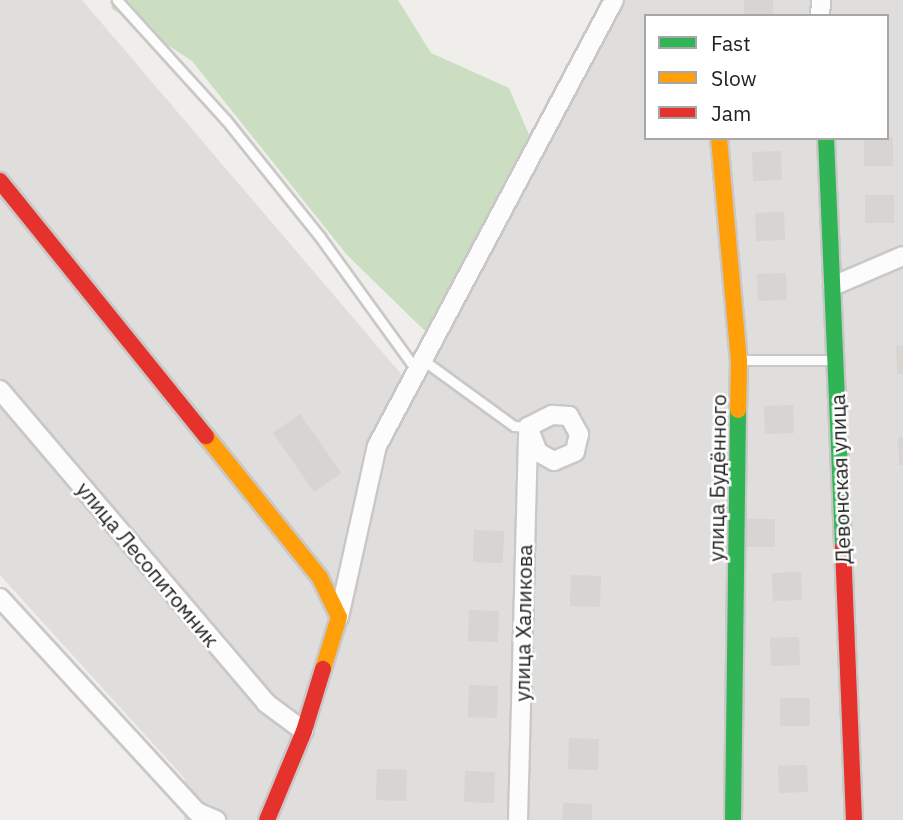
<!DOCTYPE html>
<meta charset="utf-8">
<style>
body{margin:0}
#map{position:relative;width:903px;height:820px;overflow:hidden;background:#f0eeeb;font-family:"IBM Plex Sans",sans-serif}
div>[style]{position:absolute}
.residential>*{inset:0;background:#dfdedc}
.forest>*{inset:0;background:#cbdec1}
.building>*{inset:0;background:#d7d4d2;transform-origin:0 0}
.roads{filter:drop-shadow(2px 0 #c9c8c7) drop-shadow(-2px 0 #c9c8c7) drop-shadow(0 2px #c9c8c7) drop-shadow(0 -2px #c9c8c7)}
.lane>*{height:9px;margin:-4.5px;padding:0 4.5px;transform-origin:4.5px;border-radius:4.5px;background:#fdfcfc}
.street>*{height:18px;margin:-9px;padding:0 9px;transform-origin:9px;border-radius:9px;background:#fdfcfc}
.fast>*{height:16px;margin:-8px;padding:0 8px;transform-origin:8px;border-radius:8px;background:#30b455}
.slow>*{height:16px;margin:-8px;padding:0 8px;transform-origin:8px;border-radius:8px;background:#ff9f0a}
.jam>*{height:16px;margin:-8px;padding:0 8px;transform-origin:8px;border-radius:8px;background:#e5322d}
span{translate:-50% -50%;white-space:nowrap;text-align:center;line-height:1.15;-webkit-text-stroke:5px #fff;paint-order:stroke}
.street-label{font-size:21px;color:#222}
.legend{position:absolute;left:644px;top:14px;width:245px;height:126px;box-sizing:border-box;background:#fff;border:2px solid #a7a7a7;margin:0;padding:9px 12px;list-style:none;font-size:21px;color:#222}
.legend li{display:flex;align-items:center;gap:14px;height:35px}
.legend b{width:35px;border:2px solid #a7a7a7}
</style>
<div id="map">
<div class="residential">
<i style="clip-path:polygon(evenodd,0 0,82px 0,402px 375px,601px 0,903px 0,903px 820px,184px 820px,185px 779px,0 575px,0 0,646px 16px,887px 16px,887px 138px,646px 138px,646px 16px)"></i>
</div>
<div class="forest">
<i style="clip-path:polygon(116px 0,398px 0,431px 53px,509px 88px,530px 137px,425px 331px,347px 255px,192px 61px,111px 8px)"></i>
</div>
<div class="building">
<i style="left:744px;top:0;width:29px;height:16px"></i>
<i style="left:893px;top:137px;width:29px;height:29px;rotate:90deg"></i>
<i style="left:781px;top:151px;width:29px;height:29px;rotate:88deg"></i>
<i style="left:865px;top:195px;width:29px;height:28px"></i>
<i style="left:784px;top:212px;width:28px;height:29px;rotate:88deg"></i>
<i style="left:786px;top:273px;width:27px;height:29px;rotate:88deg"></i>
<i style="clip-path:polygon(896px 346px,903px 346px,903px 374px,897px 374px)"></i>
<i style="left:793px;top:405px;width:28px;height:29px;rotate:88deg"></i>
<i style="left:300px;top:414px;width:72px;height:33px;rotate:55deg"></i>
<i style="clip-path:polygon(898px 437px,903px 437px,903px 465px,899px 465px)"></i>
<i style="left:775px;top:519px;width:28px;height:30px;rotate:90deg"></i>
<i style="left:474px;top:530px;width:30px;height:32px;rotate:2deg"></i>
<i style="left:801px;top:572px;width:28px;height:29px;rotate:88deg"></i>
<i style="left:571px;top:575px;width:30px;height:31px;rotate:2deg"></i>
<i style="left:469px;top:610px;width:30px;height:31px;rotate:2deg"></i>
<i style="left:799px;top:637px;width:28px;height:29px;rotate:88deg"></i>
<i style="left:469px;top:685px;width:29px;height:32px;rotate:2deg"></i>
<i style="left:810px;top:698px;width:28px;height:30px;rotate:90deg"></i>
<i style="left:569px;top:738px;width:30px;height:31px;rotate:2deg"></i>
<i style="left:807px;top:765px;width:27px;height:29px;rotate:88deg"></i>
<i style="left:377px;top:769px;width:30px;height:31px;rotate:2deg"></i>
<i style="left:465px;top:771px;width:30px;height:31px;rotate:2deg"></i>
<i style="left:563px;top:803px;width:29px;height:17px;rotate:2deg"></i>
</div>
<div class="roads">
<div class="lane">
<i style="left:117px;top:0;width:162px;rotate:47.8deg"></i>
<i style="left:226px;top:120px;width:150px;rotate:51.2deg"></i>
<i style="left:320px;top:237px;width:165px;rotate:54.1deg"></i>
<i style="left:423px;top:360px;width:112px;rotate:36deg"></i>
<i style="left:514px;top:426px;width:14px;rotate:4deg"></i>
<i style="left:739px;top:360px;width:95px"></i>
</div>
<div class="street">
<i style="left:820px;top:16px;width:16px;rotate:-86deg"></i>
<i style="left:833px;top:286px;width:76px;rotate:-23.2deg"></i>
<i style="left:0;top:390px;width:411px;rotate:49.6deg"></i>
<i style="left:266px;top:703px;width:47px;rotate:36.4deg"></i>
<i style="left:552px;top:415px;width:17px;rotate:3deg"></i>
<i style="left:569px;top:416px;width:21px;rotate:61deg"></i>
<i style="left:579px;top:434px;width:18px;rotate:103deg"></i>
<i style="left:575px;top:452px;width:23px;rotate:157deg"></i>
<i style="left:554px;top:461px;width:18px;rotate:-151deg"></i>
<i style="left:538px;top:452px;width:27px;rotate:-112deg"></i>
<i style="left:528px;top:427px;width:27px;rotate:-27deg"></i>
<i style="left:0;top:598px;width:291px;rotate:47.4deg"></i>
<i style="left:197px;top:812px;width:21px;rotate:23deg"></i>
<i style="left:339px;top:617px;width:175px;rotate:-77.5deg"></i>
<i style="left:377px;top:446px;width:505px;rotate:-62.01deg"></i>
<i style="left:518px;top:820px;width:393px;rotate:-88.5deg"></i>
</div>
<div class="fast">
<i style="left:826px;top:138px;width:409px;rotate:87.6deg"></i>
<i style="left:733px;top:820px;width:410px;rotate:-89.3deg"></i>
</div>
<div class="slow">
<i style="left:719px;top:138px;width:223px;rotate:84.9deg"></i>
<i style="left:739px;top:360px;width:50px;rotate:91.1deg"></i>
<i style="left:206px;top:436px;width:182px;rotate:51.2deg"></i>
<i style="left:320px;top:578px;width:43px;rotate:64deg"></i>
<i style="left:339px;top:617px;width:54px;rotate:107.1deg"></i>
</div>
<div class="jam">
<i style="left:0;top:181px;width:328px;rotate:51.1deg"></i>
<i style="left:843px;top:547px;width:273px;rotate:87.7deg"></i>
<i style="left:267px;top:820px;width:96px;rotate:-67.4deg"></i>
<i style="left:304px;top:731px;width:65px;rotate:-73deg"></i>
</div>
</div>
<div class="street-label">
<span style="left:717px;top:478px;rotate:-89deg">улица Будённого</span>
<span style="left:840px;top:479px;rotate:-92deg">Девонская улица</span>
<span style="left:148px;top:564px;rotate:50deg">улица Лесопитомник</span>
<span style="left:523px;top:623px;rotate:-89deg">улица Халикова</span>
</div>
<ul class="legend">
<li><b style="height:9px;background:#30b455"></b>Fast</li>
<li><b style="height:9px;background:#ff9f0a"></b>Slow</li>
<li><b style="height:9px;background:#e5322d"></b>Jam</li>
</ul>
</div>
